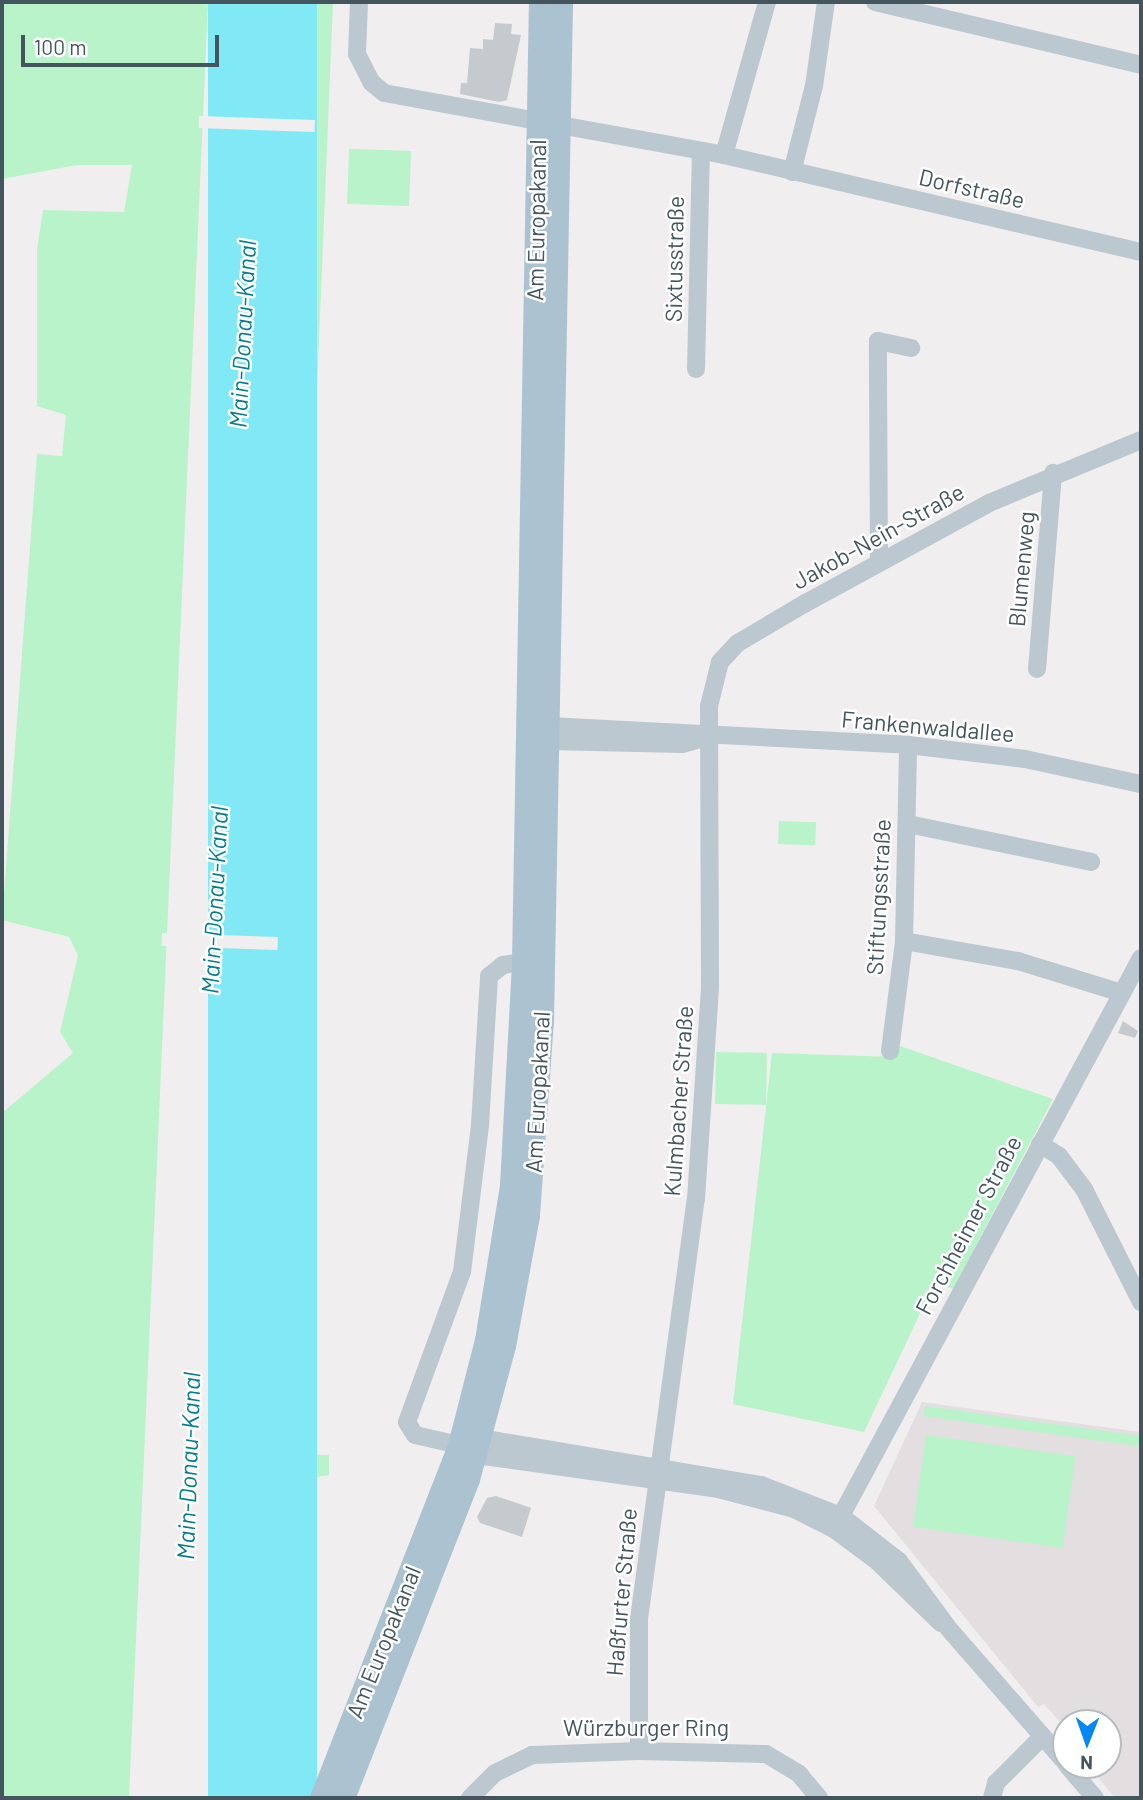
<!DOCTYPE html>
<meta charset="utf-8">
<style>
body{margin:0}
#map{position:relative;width:1143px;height:1800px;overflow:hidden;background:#f1eeef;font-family:Barlow,sans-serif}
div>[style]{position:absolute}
.education>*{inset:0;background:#e3dfe1}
.green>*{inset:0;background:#b8f3c9;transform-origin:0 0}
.water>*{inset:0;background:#81e9f5;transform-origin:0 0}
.pier>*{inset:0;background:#f1eeef;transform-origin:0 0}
.building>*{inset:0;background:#c5cacf}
.minor>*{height:18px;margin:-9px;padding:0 9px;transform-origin:9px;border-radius:9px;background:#bbc8cf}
.major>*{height:23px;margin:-11.5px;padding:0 11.5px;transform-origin:11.5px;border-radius:11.5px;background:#abc2d0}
span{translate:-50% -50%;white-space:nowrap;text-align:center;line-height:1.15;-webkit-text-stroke:5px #fff;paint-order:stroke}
.street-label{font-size:23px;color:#45555e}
.water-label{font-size:24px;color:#047e8d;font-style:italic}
.frame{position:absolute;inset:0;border:4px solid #45555e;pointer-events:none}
.north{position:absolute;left:1052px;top:1709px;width:70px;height:70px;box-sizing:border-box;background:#fff;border:2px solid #b5bbbf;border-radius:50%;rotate:181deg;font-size:19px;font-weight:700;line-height:28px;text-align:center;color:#45555e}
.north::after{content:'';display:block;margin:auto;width:24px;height:32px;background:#0787f3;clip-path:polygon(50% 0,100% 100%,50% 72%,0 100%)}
.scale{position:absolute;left:21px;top:35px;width:198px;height:32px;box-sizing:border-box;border:4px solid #45555e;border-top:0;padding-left:9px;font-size:21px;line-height:24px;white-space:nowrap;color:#45555e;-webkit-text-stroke:5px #fff;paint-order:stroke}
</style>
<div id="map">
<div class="education">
<i style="clip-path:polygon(922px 1402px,1141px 1432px,1141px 1798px,1115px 1798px,1088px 1765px,1108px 1765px,1108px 1723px,1066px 1723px,1066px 1738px,1057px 1727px,1061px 1723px,1044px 1704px,1038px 1707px,874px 1506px)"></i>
</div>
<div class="green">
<i style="clip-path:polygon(2px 2px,208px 2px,129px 1798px,2px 1798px,2px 1113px,73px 1053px,60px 1032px,78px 955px,69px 937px,2px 920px,37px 454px,62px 456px,66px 415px,37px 406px,37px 249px,43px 210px,124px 212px,132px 165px,77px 165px,2px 179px)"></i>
<i style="clip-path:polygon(317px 2px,333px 2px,294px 946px,255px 1798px,235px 1798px)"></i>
<i style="left:411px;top:151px;width:55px;height:62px;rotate:92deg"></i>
<i style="left:779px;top:821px;width:37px;height:23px;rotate:2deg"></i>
<i style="clip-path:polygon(900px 1046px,1053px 1099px,953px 1289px,935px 1282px,864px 1432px,733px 1404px,772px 1053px,895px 1057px)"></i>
<i style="left:716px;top:1052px;width:51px;height:52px;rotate:1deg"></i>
<i style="left:301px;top:1137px;width:15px;height:32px;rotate:4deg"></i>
<i style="left:925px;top:1406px;width:218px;height:10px;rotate:8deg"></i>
<i style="left:926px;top:1435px;width:151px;height:93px;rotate:8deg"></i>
<i style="clip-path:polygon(281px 1454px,329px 1455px,329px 1475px,293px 1480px,290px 1488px,280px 1488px)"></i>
</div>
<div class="water">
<i style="left:208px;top:2px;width:109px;height:1798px"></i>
</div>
<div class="pier">
<i style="left:199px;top:116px;width:116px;height:12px;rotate:2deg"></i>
<i style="left:162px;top:933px;width:116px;height:13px;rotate:2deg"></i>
</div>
<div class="building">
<i style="clip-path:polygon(495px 23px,512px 24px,511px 34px,521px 35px,507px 100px,499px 102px,460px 94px,461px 83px,467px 83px,470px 48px,483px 49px,483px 39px,493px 40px)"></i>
<i style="clip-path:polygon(1123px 1021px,1138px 1031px,1135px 1038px,1118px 1033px)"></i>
<i style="clip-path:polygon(496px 1496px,531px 1508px,522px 1537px,480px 1523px,477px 1517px,487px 1498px)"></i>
</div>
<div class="minor">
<i style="left:359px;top:2px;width:52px;rotate:92.2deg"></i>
<i style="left:357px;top:54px;width:31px;rotate:63deg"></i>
<i style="left:371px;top:82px;width:17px;rotate:40deg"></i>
<i style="left:384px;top:93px;width:346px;rotate:10.3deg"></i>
<i style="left:724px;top:155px;width:428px;rotate:13.1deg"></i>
<i style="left:875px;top:2px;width:273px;rotate:13.3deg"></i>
<i style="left:724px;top:155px;width:159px;rotate:-74.3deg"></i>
<i style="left:792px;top:172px;width:89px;rotate:-75.7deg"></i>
<i style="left:814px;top:86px;width:85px;rotate:-81.9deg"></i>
<i style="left:696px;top:369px;width:218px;rotate:-88.7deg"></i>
<i style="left:879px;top:562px;width:221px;rotate:-90.3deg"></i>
<i style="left:878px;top:341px;width:34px;rotate:12deg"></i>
<i style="left:1037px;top:669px;width:197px;rotate:-85.3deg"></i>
<i style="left:549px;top:726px;width:360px;rotate:3deg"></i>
<i style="left:908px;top:745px;width:118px;rotate:6.8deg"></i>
<i style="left:1025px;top:759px;width:119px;rotate:12.2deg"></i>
<i style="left:548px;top:741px;width:134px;rotate:1.3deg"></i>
<i style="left:682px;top:744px;width:24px;rotate:-15deg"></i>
<i style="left:908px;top:824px;width:187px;rotate:11.7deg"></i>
<i style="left:904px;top:941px;width:116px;rotate:10deg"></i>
<i style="left:1018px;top:961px;width:109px;rotate:17.1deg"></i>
<i style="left:890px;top:1051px;width:111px;rotate:-82.7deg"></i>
<i style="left:904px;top:941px;width:196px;rotate:-88.8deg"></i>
<i style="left:1040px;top:1144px;width:22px;rotate:32deg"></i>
<i style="left:1059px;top:1156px;width:41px;rotate:52.9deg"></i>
<i style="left:1084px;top:1189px;width:127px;rotate:63.2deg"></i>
<i style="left:480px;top:1438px;width:285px;rotate:9.5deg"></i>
<i style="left:761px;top:1485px;width:86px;rotate:21.2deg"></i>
<i style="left:841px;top:1516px;width:73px;rotate:37.8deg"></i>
<i style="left:899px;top:1561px;width:84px;rotate:53.7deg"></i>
<i style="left:949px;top:1629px;width:178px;rotate:48.9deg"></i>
<i style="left:459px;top:1445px;width:45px;rotate:-167.2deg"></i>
<i style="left:415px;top:1435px;width:15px;rotate:-122deg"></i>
<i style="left:407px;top:1422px;width:160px;rotate:-69.9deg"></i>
<i style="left:462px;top:1272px;width:148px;rotate:-83deg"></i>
<i style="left:480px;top:1125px;width:149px;rotate:-86.5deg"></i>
<i style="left:489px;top:976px;width:18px;rotate:-38deg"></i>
<i style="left:503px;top:965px;width:20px;rotate:-9deg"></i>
<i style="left:476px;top:1455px;width:244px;rotate:8deg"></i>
<i style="left:718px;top:1489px;width:79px;rotate:14.7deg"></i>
<i style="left:794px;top:1509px;width:45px;rotate:26.6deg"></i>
<i style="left:834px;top:1529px;width:54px;rotate:36.7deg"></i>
<i style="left:877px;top:1561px;width:89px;rotate:44.1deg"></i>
<i style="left:834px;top:1529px;width:648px;rotate:-61.74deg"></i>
<i style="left:639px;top:1751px;width:132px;rotate:-90deg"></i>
<i style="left:639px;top:1619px;width:424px;rotate:-82.3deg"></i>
<i style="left:696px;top:1199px;width:212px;rotate:-86.2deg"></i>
<i style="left:710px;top:987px;width:281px;rotate:-90.2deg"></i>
<i style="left:709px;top:706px;width:45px;rotate:-76deg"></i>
<i style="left:720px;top:662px;width:26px;rotate:-47deg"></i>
<i style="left:738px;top:643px;width:77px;rotate:-30.6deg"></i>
<i style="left:804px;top:604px;width:211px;rotate:-28.6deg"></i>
<i style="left:989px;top:503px;width:165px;rotate:-22.5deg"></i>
<i style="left:1067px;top:1765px;width:43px;rotate:49.7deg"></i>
<i style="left:470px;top:1798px;width:35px;rotate:-45deg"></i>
<i style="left:495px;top:1773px;width:41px;rotate:-25.9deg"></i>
<i style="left:532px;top:1755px;width:107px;rotate:-2.1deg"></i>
<i style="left:639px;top:1751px;width:127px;rotate:1.4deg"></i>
<i style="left:766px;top:1754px;width:39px;rotate:31deg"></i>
<i style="left:799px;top:1774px;width:31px;rotate:50deg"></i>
<i style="left:992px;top:1798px;width:16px;rotate:-75deg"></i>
<i style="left:996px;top:1783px;width:66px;rotate:-45deg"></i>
</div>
<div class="major">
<i style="left:321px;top:1798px;width:379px;rotate:-68.6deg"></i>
<i style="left:459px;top:1445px;width:108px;rotate:-75.6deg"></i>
<i style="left:486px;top:1340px;width:157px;rotate:-80.8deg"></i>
<i style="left:511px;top:1185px;width:223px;rotate:-86.9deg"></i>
<i style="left:523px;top:962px;width:960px;rotate:-88.99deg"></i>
<i style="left:343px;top:1798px;width:343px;rotate:-68.6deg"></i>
<i style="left:468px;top:1479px;width:138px;rotate:-74.9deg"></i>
<i style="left:504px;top:1346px;width:133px;rotate:-79.6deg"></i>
<i style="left:528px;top:1215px;width:195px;rotate:-85.9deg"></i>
<i style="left:542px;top:1021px;width:1019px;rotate:-88.93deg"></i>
</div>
<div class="street-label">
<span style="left:972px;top:188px;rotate:13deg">Dorfstraße</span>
<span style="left:536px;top:220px;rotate:-89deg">Am Europakanal</span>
<span style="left:674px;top:259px;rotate:-89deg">Sixtusstraße</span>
<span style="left:878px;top:536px;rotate:-29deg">Jakob-Nein-Straße</span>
<span style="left:1021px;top:569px;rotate:-85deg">Blumenweg</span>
<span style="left:928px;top:726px;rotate:5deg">Frankenwaldallee</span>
<span style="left:878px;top:897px;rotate:-87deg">Stiftungsstraße</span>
<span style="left:537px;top:1092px;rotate:-87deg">Am Europakanal</span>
<span style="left:678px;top:1101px;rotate:-86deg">Kulmbacher Straße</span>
<span style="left:968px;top:1225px;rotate:-62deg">Forchheimer Straße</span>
<span style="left:621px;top:1592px;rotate:-85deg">Haßfurter Straße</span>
<span style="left:383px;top:1642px;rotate:-68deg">Am Europakanal</span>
<span style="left:646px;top:1727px">Würzburger Ring</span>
</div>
<div class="water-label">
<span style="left:242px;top:334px;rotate:-87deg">Main-Donau-Kanal</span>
<span style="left:214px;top:900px;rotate:-87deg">Main-Donau-Kanal</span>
<span style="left:188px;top:1466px;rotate:-88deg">Main-Donau-Kanal</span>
</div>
<div class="frame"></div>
<div class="north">N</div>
<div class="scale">100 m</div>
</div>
